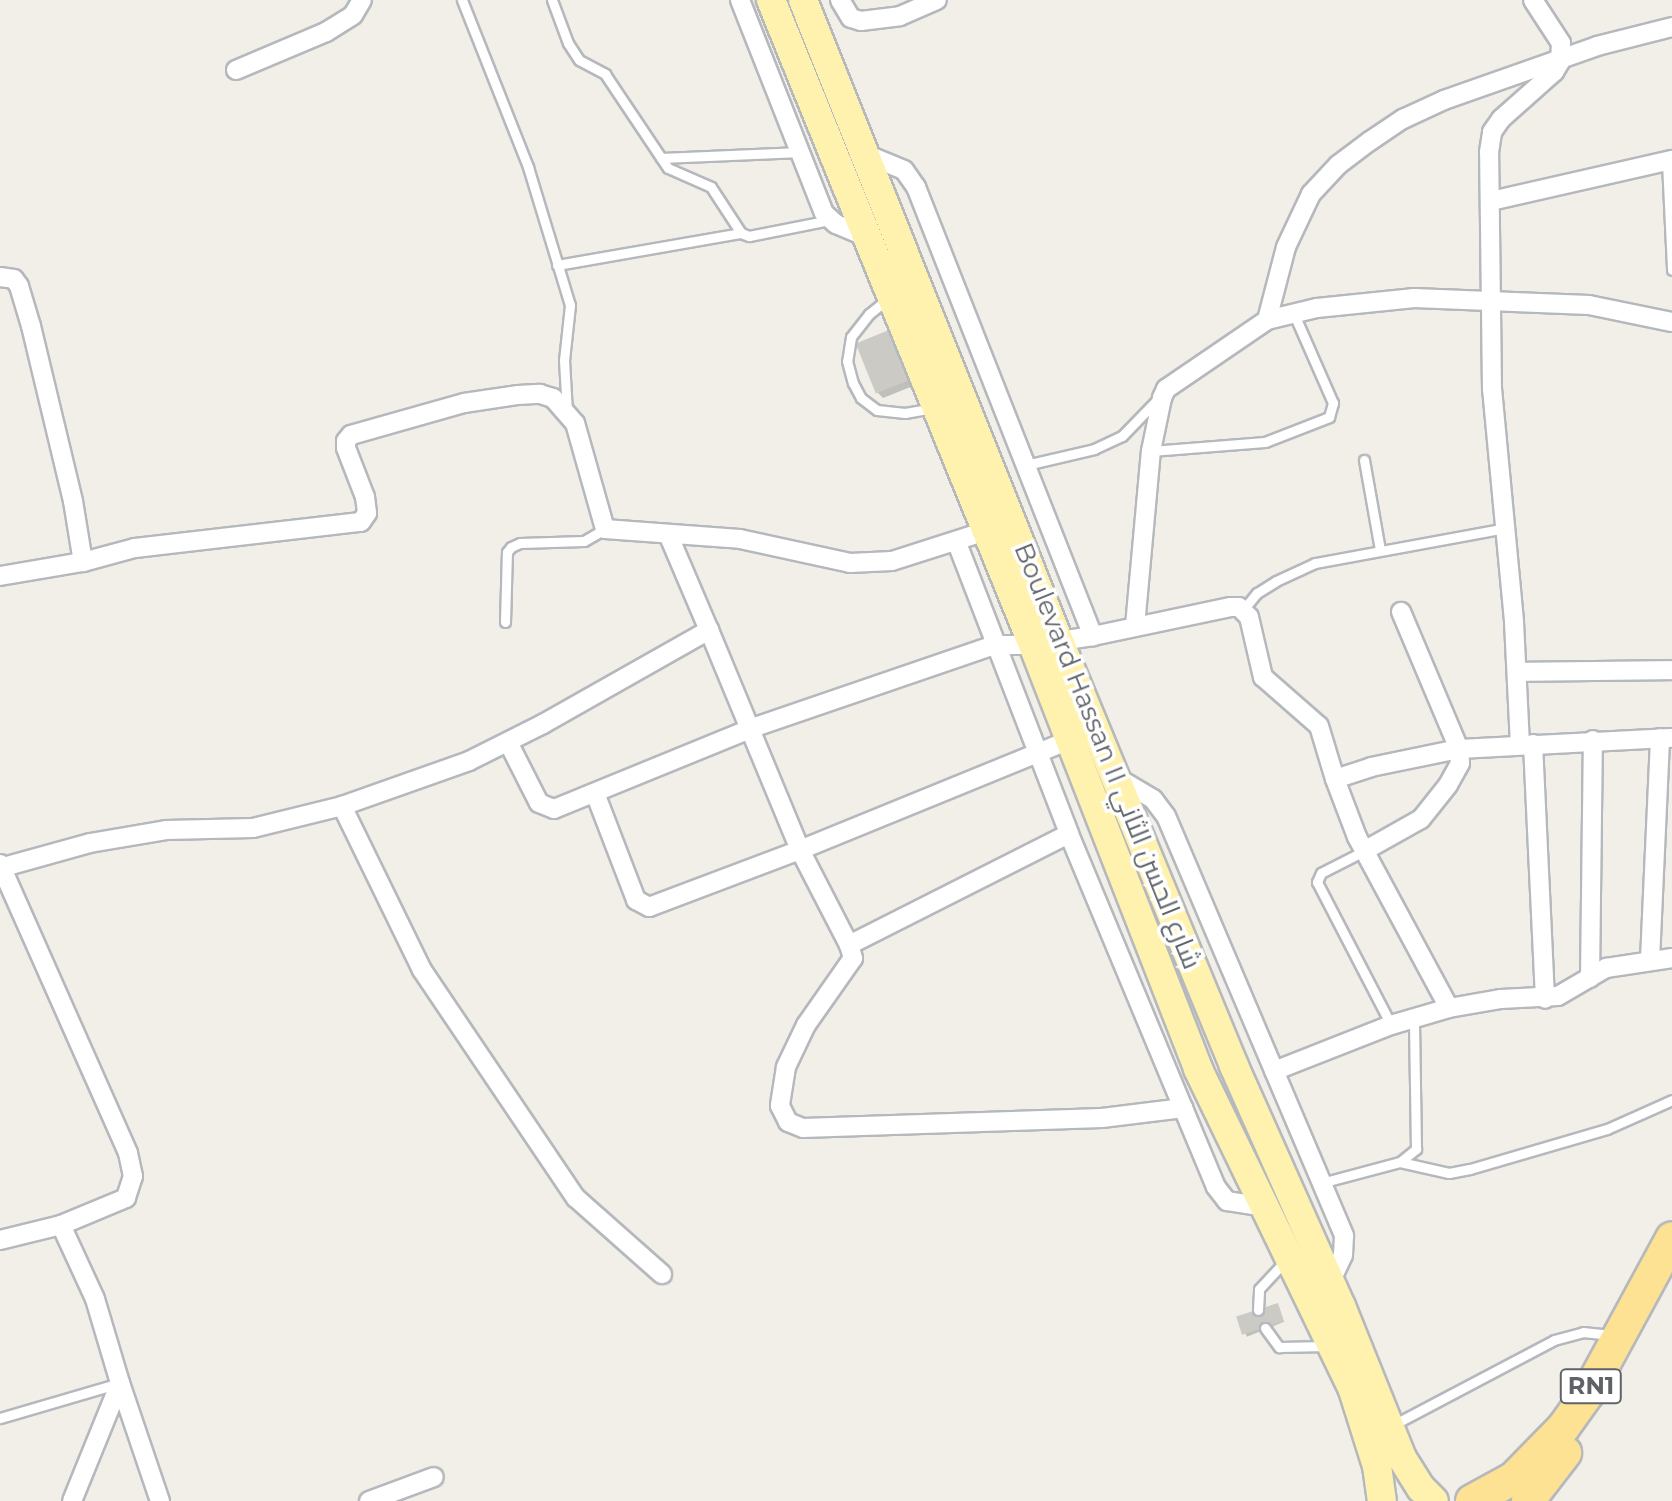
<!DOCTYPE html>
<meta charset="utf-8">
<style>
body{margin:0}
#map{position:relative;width:1672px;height:1501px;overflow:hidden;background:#f1efe8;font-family:Montserrat,Cairo,sans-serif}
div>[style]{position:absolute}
.shadow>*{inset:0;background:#0003;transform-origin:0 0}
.building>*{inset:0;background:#cccac5;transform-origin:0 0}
.roads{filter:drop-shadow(2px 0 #b5b8bc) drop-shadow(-2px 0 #b5b8bc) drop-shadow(0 2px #b5b8bc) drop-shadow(0 -2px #b5b8bc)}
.lane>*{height:9px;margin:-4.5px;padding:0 4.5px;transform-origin:4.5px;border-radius:4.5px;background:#fff}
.street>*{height:18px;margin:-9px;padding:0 9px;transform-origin:9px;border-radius:9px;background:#fff}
.primary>*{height:28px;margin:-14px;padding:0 14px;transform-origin:14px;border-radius:14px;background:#fff2af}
.highway>*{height:32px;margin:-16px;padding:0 16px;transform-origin:16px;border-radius:16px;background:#fde293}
span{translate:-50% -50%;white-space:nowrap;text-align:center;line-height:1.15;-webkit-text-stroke:7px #fff;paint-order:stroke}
.shield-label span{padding:2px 6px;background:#fff;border:2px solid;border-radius:6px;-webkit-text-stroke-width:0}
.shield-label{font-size:24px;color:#5f6368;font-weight:700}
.street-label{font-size:26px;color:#5f6368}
</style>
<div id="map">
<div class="shadow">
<i style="clip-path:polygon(888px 332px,894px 338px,913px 386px,883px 398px,877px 392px)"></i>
<i style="left:1278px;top:1307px;width:16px;height:40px;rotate:68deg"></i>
</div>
<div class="building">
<i style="left:889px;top:330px;width:54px;height:36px;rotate:68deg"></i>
<i style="left:1278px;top:1303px;width:19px;height:44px;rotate:72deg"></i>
</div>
<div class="roads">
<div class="lane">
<i style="left:462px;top:0;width:180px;rotate:68.4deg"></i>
<i style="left:528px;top:167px;width:144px;rotate:73.1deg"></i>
<i style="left:570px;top:305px;width:55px;rotate:96.2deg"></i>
<i style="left:564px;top:360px;width:52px;rotate:86.7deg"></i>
<i style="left:552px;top:0;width:46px;rotate:69.6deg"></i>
<i style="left:568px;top:43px;width:20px;rotate:57deg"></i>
<i style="left:579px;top:60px;width:30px;rotate:28deg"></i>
<i style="left:605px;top:74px;width:113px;rotate:56.2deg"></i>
<i style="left:668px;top:168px;width:47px;rotate:23.8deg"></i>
<i style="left:711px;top:187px;width:55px;rotate:56.9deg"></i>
<i style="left:741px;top:233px;width:9px;rotate:21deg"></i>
<i style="left:749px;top:236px;width:83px;rotate:-11.2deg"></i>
<i style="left:661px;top:158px;width:140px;rotate:-2.5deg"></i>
<i style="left:1667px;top:162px;width:108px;rotate:87.3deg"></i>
<i style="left:557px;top:265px;width:187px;rotate:-9.9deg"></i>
<i style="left:890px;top:297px;width:27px;rotate:141deg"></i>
<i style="left:869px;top:314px;width:29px;rotate:128deg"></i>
<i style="left:851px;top:337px;width:24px;rotate:99deg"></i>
<i style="left:847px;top:361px;width:23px;rotate:75deg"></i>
<i style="left:853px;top:383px;width:17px;rotate:62deg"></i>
<i style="left:861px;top:398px;width:20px;rotate:37deg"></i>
<i style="left:877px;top:410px;width:28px;rotate:6deg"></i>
<i style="left:905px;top:413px;width:28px;rotate:-10deg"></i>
<i style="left:1151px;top:451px;width:114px;rotate:-4.5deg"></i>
<i style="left:1265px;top:442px;width:69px;rotate:-21.3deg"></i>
<i style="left:1329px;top:417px;width:15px;rotate:-74deg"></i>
<i style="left:1333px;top:403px;width:99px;rotate:-113.7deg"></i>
<i style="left:1364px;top:460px;width:91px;rotate:79.9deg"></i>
<i style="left:1026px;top:465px;width:70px;rotate:-13.2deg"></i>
<i style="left:1094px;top:449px;width:31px;rotate:-25deg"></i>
<i style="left:1122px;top:436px;width:52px;rotate:-45.8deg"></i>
<i style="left:1243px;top:610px;width:22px;rotate:-51deg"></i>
<i style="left:1257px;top:593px;width:22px;rotate:-32deg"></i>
<i style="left:1276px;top:581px;width:43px;rotate:-24.8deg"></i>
<i style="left:1315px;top:563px;width:193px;rotate:-10.4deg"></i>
<i style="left:505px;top:622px;width:70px;rotate:-88.4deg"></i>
<i style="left:507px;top:552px;width:6px;rotate:-51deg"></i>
<i style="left:511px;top:547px;width:10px;rotate:-24deg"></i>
<i style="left:520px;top:543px;width:64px;rotate:-1.8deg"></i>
<i style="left:584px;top:541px;width:24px;rotate:-30deg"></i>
<i style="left:1364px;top:851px;width:48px;rotate:152.9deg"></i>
<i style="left:1321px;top:873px;width:10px;rotate:114deg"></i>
<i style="left:1317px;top:882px;width:161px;rotate:62.6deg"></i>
<i style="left:1400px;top:1162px;width:50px;rotate:12.7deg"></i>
<i style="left:1449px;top:1173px;width:21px;rotate:-11deg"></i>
<i style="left:1470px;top:1169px;width:143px;rotate:-16.3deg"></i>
<i style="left:1607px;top:1129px;width:71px;rotate:-24deg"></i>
<i style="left:1321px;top:1183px;width:82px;rotate:-14.9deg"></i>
<i style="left:1400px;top:1162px;width:21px;rotate:-39deg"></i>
<i style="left:1416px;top:1149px;width:131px;rotate:-90.9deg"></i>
<i style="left:1258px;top:1310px;width:21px;rotate:-87deg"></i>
<i style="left:1259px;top:1289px;width:41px;rotate:-47deg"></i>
<i style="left:1265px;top:1328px;width:24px;rotate:54deg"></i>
<i style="left:1279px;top:1347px;width:49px;rotate:-1.2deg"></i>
<i style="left:0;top:1418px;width:125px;rotate:-16.3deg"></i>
<i style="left:1393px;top:1425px;width:182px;rotate:-27.8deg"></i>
<i style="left:1554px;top:1340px;width:30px;rotate:-15deg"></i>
<i style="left:1583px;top:1332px;width:28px;rotate:6deg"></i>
</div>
<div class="street">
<i style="left:740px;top:0;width:229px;rotate:68.5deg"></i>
<i style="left:824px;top:213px;width:16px;rotate:43deg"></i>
<i style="left:836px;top:224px;width:34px;rotate:23deg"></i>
<i style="left:840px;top:0;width:21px;rotate:59deg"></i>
<i style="left:851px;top:18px;width:10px;rotate:17deg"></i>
<i style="left:861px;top:21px;width:39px;rotate:-7deg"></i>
<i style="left:900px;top:16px;width:40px;rotate:-23.4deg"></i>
<i style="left:236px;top:70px;width:98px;rotate:-22.9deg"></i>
<i style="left:326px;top:32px;width:32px;rotate:-32deg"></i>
<i style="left:353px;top:15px;width:17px;rotate:-59deg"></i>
<i style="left:863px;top:153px;width:44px;rotate:22.5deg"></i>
<i style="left:904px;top:170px;width:21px;rotate:55deg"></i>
<i style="left:916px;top:187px;width:483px;rotate:68.5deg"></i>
<i style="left:1491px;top:201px;width:186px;rotate:-12.8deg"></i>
<i style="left:0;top:277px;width:14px;rotate:8deg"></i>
<i style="left:14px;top:279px;width:9px;rotate:54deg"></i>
<i style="left:19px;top:286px;width:42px;rotate:73.3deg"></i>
<i style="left:31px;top:326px;width:180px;rotate:76.5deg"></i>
<i style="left:73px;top:501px;width:62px;rotate:80.7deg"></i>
<i style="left:1267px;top:320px;width:75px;rotate:-75.4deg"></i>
<i style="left:1286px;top:247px;width:59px;rotate:-64.7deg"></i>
<i style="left:1311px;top:194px;width:40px;rotate:-47deg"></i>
<i style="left:1338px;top:165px;width:40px;rotate:-37deg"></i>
<i style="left:1370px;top:141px;width:40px;rotate:-34deg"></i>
<i style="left:1403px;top:119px;width:45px;rotate:-24.9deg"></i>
<i style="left:1444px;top:100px;width:162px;rotate:-19.4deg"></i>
<i style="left:1597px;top:46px;width:77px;rotate:-14.2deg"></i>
<i style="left:668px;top:534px;width:104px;rotate:66.9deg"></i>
<i style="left:957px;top:543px;width:312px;rotate:68.9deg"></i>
<i style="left:1069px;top:834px;width:382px;rotate:67.4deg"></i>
<i style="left:1216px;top:1187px;width:18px;rotate:52deg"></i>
<i style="left:1227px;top:1201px;width:37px;rotate:9deg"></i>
<i style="left:0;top:576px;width:84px;rotate:-9.6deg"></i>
<i style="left:83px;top:562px;width:54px;rotate:-15.1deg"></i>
<i style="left:135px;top:548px;width:227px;rotate:-6.6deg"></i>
<i style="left:361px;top:522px;width:11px;rotate:-56deg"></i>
<i style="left:367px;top:513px;width:16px;rotate:-97deg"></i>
<i style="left:365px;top:497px;width:53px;rotate:-111.2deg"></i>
<i style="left:346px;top:448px;width:7px;rotate:-90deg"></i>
<i style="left:346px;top:441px;width:8px;rotate:-50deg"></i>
<i style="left:351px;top:435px;width:117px;rotate:-15.8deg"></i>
<i style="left:464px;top:403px;width:55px;rotate:-8.4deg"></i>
<i style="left:518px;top:395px;width:22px;rotate:-3deg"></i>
<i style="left:540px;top:394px;width:14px;rotate:17deg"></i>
<i style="left:553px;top:398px;width:33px;rotate:49deg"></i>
<i style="left:575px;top:423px;width:110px;rotate:74.2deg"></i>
<i style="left:605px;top:529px;width:135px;rotate:4.2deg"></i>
<i style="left:740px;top:539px;width:113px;rotate:12.3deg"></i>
<i style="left:850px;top:563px;width:42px;rotate:-2.7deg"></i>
<i style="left:892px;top:561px;width:99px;rotate:-17.7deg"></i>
<i style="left:1135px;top:626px;width:176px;rotate:-84.8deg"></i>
<i style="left:1151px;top:451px;width:54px;rotate:-78.3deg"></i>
<i style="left:1162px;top:398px;width:10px;rotate:-66deg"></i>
<i style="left:1166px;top:389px;width:122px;rotate:-34.3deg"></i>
<i style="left:1267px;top:320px;width:51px;rotate:-13.5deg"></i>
<i style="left:1317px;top:308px;width:98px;rotate:-5.9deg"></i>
<i style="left:1414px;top:298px;width:175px;rotate:2.3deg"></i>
<i style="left:1589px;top:305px;width:85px;rotate:11.6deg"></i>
<i style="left:1517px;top:672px;width:155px;rotate:-0.7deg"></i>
<i style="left:508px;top:742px;width:68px;rotate:63.1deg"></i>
<i style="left:539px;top:803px;width:16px;rotate:22deg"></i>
<i style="left:554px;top:809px;width:214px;rotate:-22.2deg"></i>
<i style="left:752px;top:728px;width:257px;rotate:-18.9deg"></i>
<i style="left:995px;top:645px;width:38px"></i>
<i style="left:1033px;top:645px;width:61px;rotate:-8.5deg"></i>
<i style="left:1093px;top:636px;width:141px;rotate:-11.9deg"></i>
<i style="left:1231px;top:607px;width:8px"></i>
<i style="left:1239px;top:607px;width:14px;rotate:45deg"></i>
<i style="left:1249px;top:617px;width:62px;rotate:76.9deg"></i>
<i style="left:1263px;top:677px;width:74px;rotate:41.2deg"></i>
<i style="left:1319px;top:726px;width:55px;rotate:73.2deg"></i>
<i style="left:1335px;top:779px;width:38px;rotate:-18deg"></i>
<i style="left:1371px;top:767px;width:90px;rotate:-11.6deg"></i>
<i style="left:1459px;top:749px;width:213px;rotate:-3deg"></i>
<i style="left:1533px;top:744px;width:255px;rotate:87.3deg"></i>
<i style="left:1520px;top:745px;width:124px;rotate:-92.8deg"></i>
<i style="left:1514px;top:621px;width:232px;rotate:-95.4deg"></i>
<i style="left:1492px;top:390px;width:238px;rotate:-90.7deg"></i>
<i style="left:1489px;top:152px;width:20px;rotate:-81deg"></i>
<i style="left:1492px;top:132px;width:16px;rotate:-55deg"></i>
<i style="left:1501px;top:119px;width:71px;rotate:-41.6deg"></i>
<i style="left:1554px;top:72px;width:12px;rotate:-59deg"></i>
<i style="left:1560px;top:62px;width:19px;rotate:-87deg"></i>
<i style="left:1561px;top:43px;width:51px;rotate:-123.1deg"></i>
<i style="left:1116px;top:777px;width:43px;rotate:30.7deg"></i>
<i style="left:1153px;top:799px;width:21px;rotate:53deg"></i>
<i style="left:1166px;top:816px;width:456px;rotate:67deg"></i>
<i style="left:1344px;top:1236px;width:19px;rotate:93deg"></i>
<i style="left:1343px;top:1255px;width:31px;rotate:115deg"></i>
<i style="left:1335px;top:779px;width:62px;rotate:69.2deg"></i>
<i style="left:1357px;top:837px;width:194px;rotate:61.7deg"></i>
<i style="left:595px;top:793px;width:115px;rotate:69deg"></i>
<i style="left:636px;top:900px;width:15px;rotate:28deg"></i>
<i style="left:649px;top:907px;width:161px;rotate:-20.7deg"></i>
<i style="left:800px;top:850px;width:292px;rotate:-22.2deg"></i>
<i style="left:342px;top:806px;width:182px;rotate:64deg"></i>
<i style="left:422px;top:970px;width:275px;rotate:56deg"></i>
<i style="left:576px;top:1198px;width:115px;rotate:41.5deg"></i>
<i style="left:1364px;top:851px;width:65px;rotate:-29.3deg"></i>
<i style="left:1421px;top:819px;width:43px;rotate:-51.5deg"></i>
<i style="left:1448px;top:785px;width:25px;rotate:-61deg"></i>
<i style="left:1460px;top:763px;width:14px;rotate:-94deg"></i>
<i style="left:1459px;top:749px;width:149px;rotate:-112.9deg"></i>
<i style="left:0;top:864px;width:316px;rotate:66.1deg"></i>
<i style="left:128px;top:1153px;width:24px;rotate:78deg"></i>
<i style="left:133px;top:1176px;width:23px;rotate:108deg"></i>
<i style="left:126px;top:1198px;width:70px;rotate:157.4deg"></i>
<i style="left:0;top:868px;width:93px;rotate:-15.5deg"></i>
<i style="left:90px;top:843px;width:77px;rotate:-9.7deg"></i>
<i style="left:166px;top:830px;width:87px;rotate:-1.3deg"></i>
<i style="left:253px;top:828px;width:92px;rotate:-13.9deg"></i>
<i style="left:342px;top:806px;width:135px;rotate:-19.5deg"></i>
<i style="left:469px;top:761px;width:83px;rotate:-26.6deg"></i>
<i style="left:543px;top:724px;width:191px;rotate:-29.5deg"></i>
<i style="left:709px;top:630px;width:238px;rotate:67.5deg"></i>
<i style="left:800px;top:850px;width:107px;rotate:62.7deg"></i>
<i style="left:849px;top:945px;width:246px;rotate:-26.8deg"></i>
<i style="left:849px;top:945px;width:14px;rotate:73deg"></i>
<i style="left:853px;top:958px;width:82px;rotate:125deg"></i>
<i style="left:806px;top:1025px;width:47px;rotate:115.5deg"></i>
<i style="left:786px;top:1067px;width:39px;rotate:99deg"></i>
<i style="left:780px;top:1106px;width:18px;rotate:63deg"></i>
<i style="left:788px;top:1122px;width:16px;rotate:22deg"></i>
<i style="left:803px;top:1128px;width:299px;rotate:-1.9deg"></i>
<i style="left:1102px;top:1118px;width:82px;rotate:-7deg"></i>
<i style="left:1650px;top:960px;width:222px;rotate:-87.4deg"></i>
<i style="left:1590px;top:978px;width:238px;rotate:-89.3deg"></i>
<i style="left:1274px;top:1071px;width:126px;rotate:-21.5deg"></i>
<i style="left:1391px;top:1025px;width:60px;rotate:-16.3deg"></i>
<i style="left:1449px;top:1008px;width:53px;rotate:-9.8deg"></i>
<i style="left:1501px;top:999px;width:57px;rotate:-3deg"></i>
<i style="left:1558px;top:996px;width:56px;rotate:-30.3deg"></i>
<i style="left:1606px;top:968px;width:67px;rotate:-8.6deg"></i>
<i style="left:0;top:1240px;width:63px;rotate:-13.8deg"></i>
<i style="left:61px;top:1225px;width:81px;rotate:65.3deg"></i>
<i style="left:95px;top:1299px;width:88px;rotate:73.4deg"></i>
<i style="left:120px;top:1383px;width:127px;rotate:112.1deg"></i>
<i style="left:120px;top:1383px;width:125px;rotate:71.3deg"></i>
<i style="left:369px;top:1501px;width:69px;rotate:-20.3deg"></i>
</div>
<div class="primary">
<i style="left:771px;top:0;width:696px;rotate:67.89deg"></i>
<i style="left:1033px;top:645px;width:455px;rotate:68.7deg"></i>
<i style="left:1198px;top:1069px;width:356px;rotate:64.2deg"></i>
<i style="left:1353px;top:1390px;width:80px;rotate:72.5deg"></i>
<i style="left:1377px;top:1466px;width:35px;rotate:82deg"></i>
<i style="left:803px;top:0;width:690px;rotate:68.23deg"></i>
<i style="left:1059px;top:641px;width:460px;rotate:67.6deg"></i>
<i style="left:1234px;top:1066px;width:263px;rotate:66deg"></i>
<i style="left:1341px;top:1306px;width:164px;rotate:68.1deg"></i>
<i style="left:1402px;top:1458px;width:36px;rotate:58deg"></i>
<i style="left:1421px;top:1488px;width:18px;rotate:45deg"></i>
</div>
<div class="highway">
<i style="left:1472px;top:1501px;width:48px;rotate:-28.7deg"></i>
<i style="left:1514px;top:1478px;width:70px;rotate:-45.6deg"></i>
<i style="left:1563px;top:1428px;width:43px;rotate:-54.5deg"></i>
<i style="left:1588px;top:1393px;width:176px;rotate:-61.5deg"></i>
<i style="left:1528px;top:1501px;width:61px;rotate:-52.4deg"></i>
</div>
</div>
<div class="shield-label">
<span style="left:1591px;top:1386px">RN1</span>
</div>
<div class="street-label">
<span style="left:1107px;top:756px;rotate:68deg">Boulevard Hassan II شارع الحسن الثاني</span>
</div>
</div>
